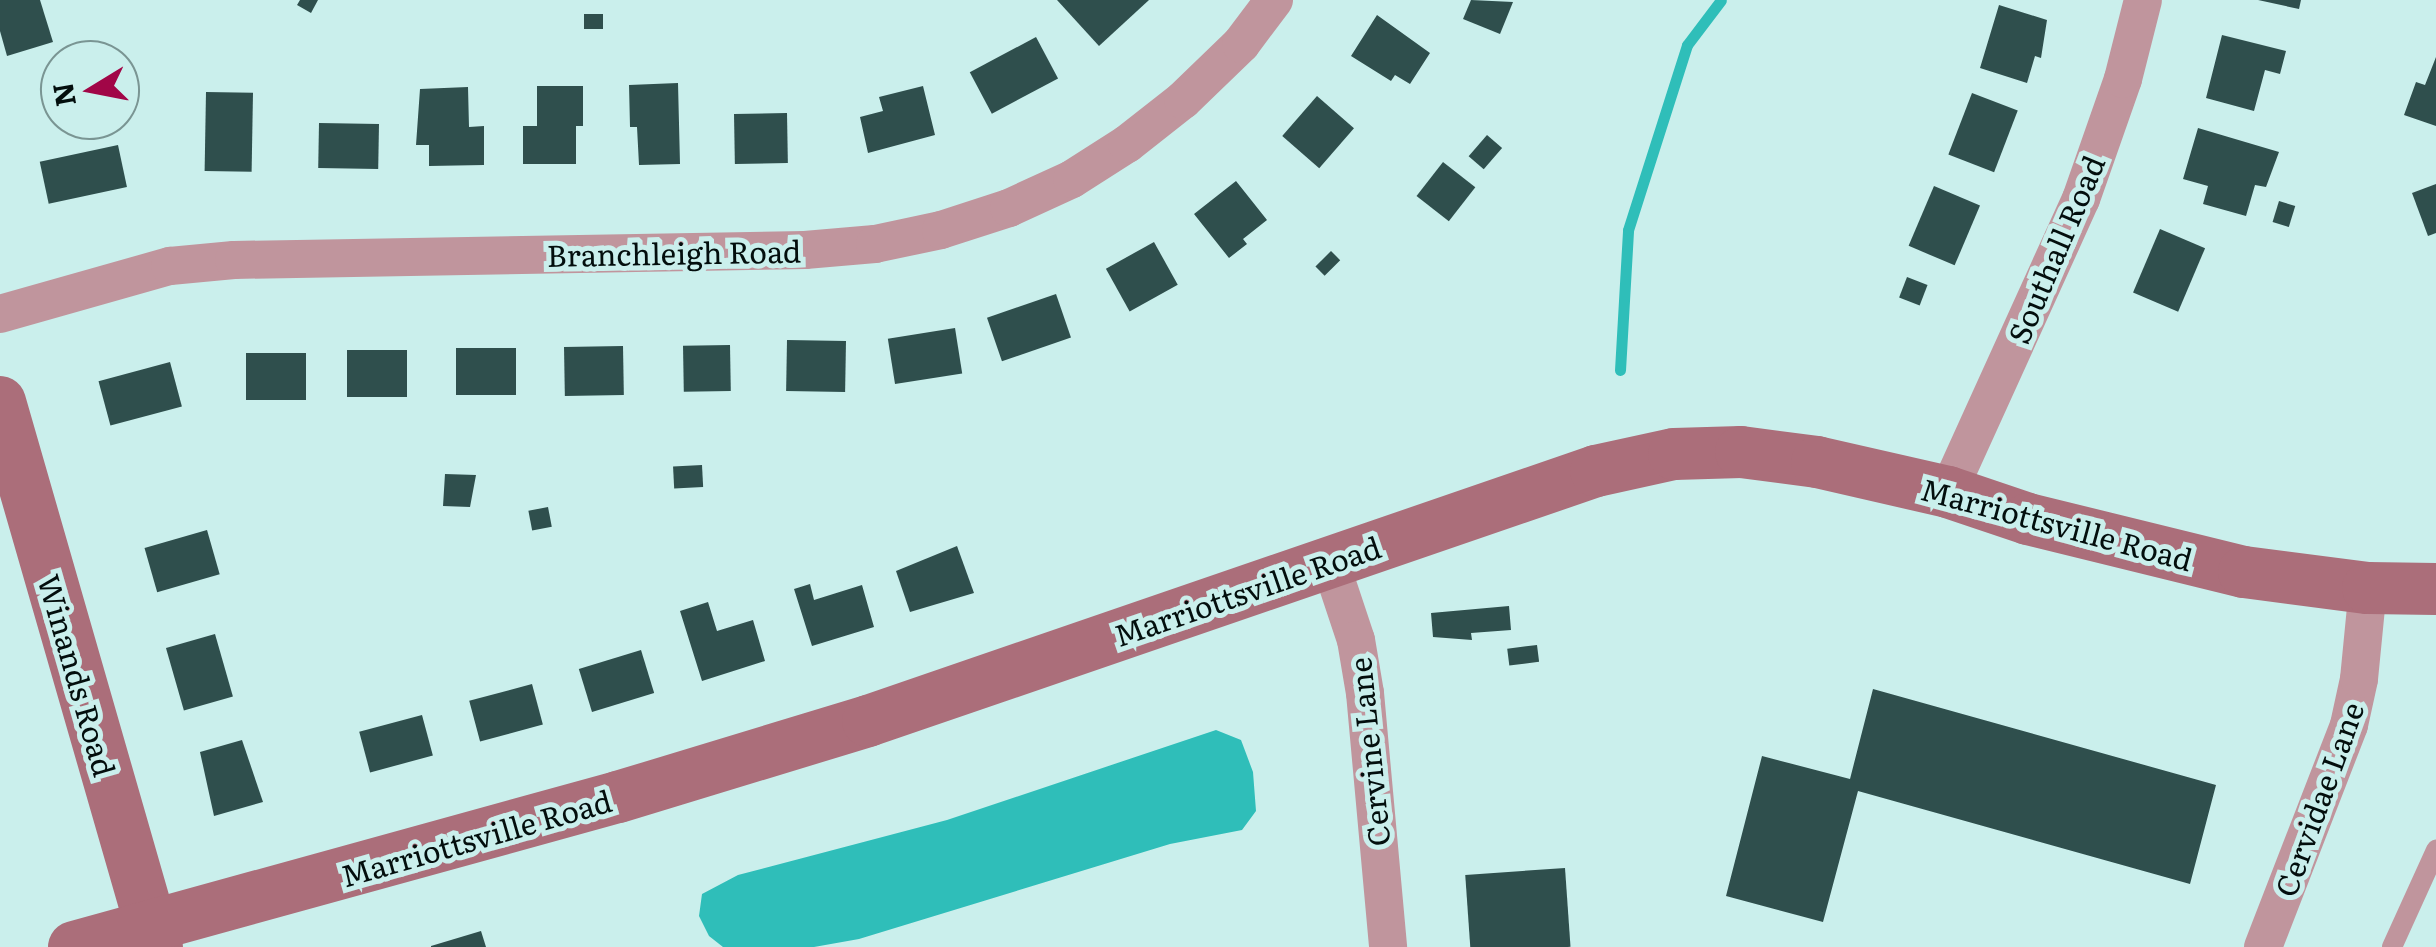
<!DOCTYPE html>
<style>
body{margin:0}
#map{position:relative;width:2436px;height:947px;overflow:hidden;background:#caefec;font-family:Literata,serif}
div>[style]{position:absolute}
.water>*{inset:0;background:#2fbeb9}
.stream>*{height:11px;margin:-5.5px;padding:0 5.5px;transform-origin:5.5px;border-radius:5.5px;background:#2fbeb9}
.building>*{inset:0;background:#2f4f4d;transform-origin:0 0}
.lane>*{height:20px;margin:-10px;padding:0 10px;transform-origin:10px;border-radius:10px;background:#c0959d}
.street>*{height:38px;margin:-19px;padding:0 19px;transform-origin:19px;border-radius:19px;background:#c0959d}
.secondary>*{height:52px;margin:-26px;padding:0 26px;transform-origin:26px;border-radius:26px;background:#ab6e7a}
span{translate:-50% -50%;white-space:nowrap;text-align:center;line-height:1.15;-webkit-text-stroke:10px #caefec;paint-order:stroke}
.street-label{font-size:30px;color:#030e0d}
.north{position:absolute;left:40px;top:40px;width:100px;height:100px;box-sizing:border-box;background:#caefec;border:2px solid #7a9593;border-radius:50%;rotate:260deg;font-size:28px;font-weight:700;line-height:40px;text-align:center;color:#030e0d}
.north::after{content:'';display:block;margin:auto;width:35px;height:45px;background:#a10647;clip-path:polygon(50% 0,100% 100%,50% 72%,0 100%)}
</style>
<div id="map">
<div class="water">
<i style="clip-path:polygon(1216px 730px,1241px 740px,1253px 772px,1256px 811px,1242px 830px,1170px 844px,859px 939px,814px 947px,723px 947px,709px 936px,699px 916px,702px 894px,738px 875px,947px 820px)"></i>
</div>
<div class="stream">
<i style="left:1620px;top:370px;width:140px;rotate:-86.7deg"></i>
<i style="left:1628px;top:230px;width:194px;rotate:-72.3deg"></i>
<i style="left:1687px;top:45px;width:56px;rotate:-52.9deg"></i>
</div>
<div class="building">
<i style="clip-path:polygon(0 0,40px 0,53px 42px,7px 56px,0 31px)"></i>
<i style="clip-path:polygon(300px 0,318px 0,311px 13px,297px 5px)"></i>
<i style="clip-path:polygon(1057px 0,1149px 0,1099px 46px)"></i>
<i style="clip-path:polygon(1471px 0,1513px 2px,1500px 34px,1463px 19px)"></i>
<i style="clip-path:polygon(2258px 0,2301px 0,2299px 9px)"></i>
<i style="clip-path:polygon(1999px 5px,2047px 20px,2041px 58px,2035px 56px,2027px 83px,1980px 68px)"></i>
<i style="left:584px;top:14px;width:19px;height:15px"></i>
<i style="clip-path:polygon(1377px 15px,1430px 53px,1410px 84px,1395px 75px,1391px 81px,1351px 56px)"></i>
<i style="clip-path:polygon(2222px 35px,2286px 51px,2280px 74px,2265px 70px,2254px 111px,2206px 98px)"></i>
<i style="left:1036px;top:37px;width:47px;height:75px;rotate:62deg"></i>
<i style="clip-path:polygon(2436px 57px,2436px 126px,2404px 115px,2416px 82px,2425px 85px)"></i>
<i style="clip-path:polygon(678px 83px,680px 164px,639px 165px,637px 127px,630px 127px,629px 85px)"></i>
<i style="clip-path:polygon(537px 86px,583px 86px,583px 126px,576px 126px,576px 164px,523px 164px,523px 126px,537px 126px)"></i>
<i style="clip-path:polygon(923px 86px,935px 135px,868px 153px,860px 117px,883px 111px,879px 97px)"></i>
<i style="clip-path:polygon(468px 87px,469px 127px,484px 126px,484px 165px,429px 166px,429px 145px,416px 145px,420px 89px)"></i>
<i style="left:206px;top:92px;width:47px;height:79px;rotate:1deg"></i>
<i style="left:1972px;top:93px;width:49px;height:66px;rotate:21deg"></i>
<i style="left:1317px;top:96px;width:49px;height:53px;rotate:41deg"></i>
<i style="left:787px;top:113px;width:50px;height:53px;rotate:89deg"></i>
<i style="left:319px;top:123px;width:60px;height:45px;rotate:1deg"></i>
<i style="clip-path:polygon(2198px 128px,2279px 152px,2266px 187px,2255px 185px,2246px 216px,2203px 204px,2208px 186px,2183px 179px)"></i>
<i style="left:1487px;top:135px;width:20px;height:28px;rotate:41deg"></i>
<i style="left:118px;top:145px;width:43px;height:80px;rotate:78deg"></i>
<i style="left:1443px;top:162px;width:41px;height:43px;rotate:38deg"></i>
<i style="clip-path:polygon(1236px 181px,1267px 220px,1243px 239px,1247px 244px,1229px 258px,1194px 214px)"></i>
<i style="clip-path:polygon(2436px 184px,2436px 233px,2428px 236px,2412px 193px)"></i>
<i style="left:1934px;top:186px;width:50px;height:65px;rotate:23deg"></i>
<i style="left:2279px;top:201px;width:17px;height:22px;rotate:17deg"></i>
<i style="left:2160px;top:229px;width:49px;height:69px;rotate:23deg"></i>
<i style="left:1154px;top:242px;width:49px;height:55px;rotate:61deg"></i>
<i style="left:1331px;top:251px;width:13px;height:22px;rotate:45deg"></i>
<i style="left:1907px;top:277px;width:22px;height:22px;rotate:21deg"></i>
<i style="left:1056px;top:294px;width:46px;height:73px;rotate:71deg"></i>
<i style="left:955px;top:328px;width:46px;height:68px;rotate:81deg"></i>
<i style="left:787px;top:340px;width:59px;height:51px;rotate:1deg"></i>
<i style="left:730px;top:345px;width:46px;height:47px;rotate:89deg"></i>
<i style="left:623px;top:346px;width:49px;height:59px;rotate:89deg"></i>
<i style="left:456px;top:348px;width:60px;height:47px"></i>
<i style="left:347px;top:350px;width:60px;height:47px"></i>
<i style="left:246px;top:353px;width:60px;height:47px"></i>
<i style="left:170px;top:362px;width:46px;height:74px;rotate:75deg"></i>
<i style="left:702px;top:465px;width:22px;height:29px;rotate:87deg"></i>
<i style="clip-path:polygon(445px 474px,476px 475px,470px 507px,443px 506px)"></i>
<i style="left:548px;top:507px;width:20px;height:20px;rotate:79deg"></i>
<i style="left:207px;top:530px;width:46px;height:65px;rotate:74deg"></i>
<i style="clip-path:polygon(957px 546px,974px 593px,910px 612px,896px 571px)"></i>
<i style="clip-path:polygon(810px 584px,814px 600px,862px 585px,874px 627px,812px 646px,794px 589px)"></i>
<i style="clip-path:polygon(708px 602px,717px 631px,753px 620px,765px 661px,702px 681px,680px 611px)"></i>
<i style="clip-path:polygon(1509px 606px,1511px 630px,1471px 633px,1472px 640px,1433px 637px,1431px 613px)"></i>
<i style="left:215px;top:634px;width:65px;height:51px;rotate:74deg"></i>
<i style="left:1537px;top:645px;width:17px;height:30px;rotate:83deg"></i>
<i style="left:641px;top:650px;width:45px;height:65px;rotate:73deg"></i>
<i style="left:532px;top:684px;width:42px;height:65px;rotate:75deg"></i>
<i style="clip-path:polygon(1873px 689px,2216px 785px,2190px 884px,1858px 791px,1823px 922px,1726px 896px,1762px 756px,1850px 779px)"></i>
<i style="left:422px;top:715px;width:42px;height:65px;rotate:75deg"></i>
<i style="clip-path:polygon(242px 740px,263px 802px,214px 816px,200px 752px)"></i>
<i style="left:1565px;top:868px;width:79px;height:100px;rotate:86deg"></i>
<i style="clip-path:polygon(481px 931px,486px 947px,431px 947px,431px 946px)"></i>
</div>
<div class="lane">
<i style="left:2392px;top:947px;width:107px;rotate:-65.6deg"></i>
</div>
<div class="street">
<i style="left:0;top:314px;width:177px;rotate:-15.8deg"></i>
<i style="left:170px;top:266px;width:64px;rotate:-5.4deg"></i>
<i style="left:234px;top:260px;width:571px;rotate:-1deg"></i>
<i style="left:805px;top:250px;width:70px;rotate:-4.9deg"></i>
<i style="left:875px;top:244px;width:67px;rotate:-12deg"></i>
<i style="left:941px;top:230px;width:71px;rotate:-17.9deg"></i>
<i style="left:1009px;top:208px;width:69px;rotate:-24.7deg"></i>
<i style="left:1072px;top:179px;width:65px;rotate:-32.5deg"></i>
<i style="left:1127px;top:144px;width:71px;rotate:-38.2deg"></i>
<i style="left:1183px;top:100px;width:81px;rotate:-44deg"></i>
<i style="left:1241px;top:44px;width:55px;rotate:-53.1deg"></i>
<i style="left:1948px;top:492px;width:322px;rotate:-65.6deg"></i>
<i style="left:2081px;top:199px;width:127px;rotate:-70.7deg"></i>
<i style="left:2123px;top:79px;width:81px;rotate:-75.8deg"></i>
<i style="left:1330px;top:562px;width:82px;rotate:71.6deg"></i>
<i style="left:1356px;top:640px;width:54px;rotate:80.4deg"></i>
<i style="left:1365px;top:693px;width:255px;rotate:84.8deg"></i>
<i style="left:2263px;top:947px;width:238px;rotate:-68.8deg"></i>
<i style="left:2349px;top:725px;width:47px;rotate:-77.7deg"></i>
<i style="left:2359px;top:679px;width:91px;rotate:-84.4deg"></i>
</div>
<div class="secondary">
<i style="left:0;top:402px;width:567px;rotate:73.93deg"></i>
<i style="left:74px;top:947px;width:564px;rotate:-15.42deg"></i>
<i style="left:618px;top:797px;width:261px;rotate:-16.9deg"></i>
<i style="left:868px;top:721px;width:770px;rotate:-18.95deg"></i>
<i style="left:1596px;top:471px;width:80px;rotate:-12.3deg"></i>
<i style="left:1674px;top:454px;width:67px;rotate:-1.7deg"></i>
<i style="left:1741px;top:452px;width:77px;rotate:7.5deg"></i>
<i style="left:1817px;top:462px;width:134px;rotate:12.9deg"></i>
<i style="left:1948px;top:492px;width:84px;rotate:18.6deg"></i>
<i style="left:2028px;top:519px;width:222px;rotate:13.8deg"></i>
<i style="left:2244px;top:572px;width:125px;rotate:7.4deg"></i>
<i style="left:2368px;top:588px;width:68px;rotate:0.8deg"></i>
</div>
<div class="street-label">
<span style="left:2055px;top:249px;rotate:-67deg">Southall Road</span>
<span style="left:674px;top:252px;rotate:-1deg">Branchleigh Road</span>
<span style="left:2057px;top:523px;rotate:15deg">Marriottsville Road</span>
<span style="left:1247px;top:590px;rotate:-19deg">Marriottsville Road</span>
<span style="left:78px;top:675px;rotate:74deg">Winands Road</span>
<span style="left:1368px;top:752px;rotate:-96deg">Cervine Lane</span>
<span style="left:2318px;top:799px;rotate:-70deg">Cervidae Lane</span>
<span style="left:476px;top:837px;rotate:-16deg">Marriottsville Road</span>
</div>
<div class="north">N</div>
</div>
